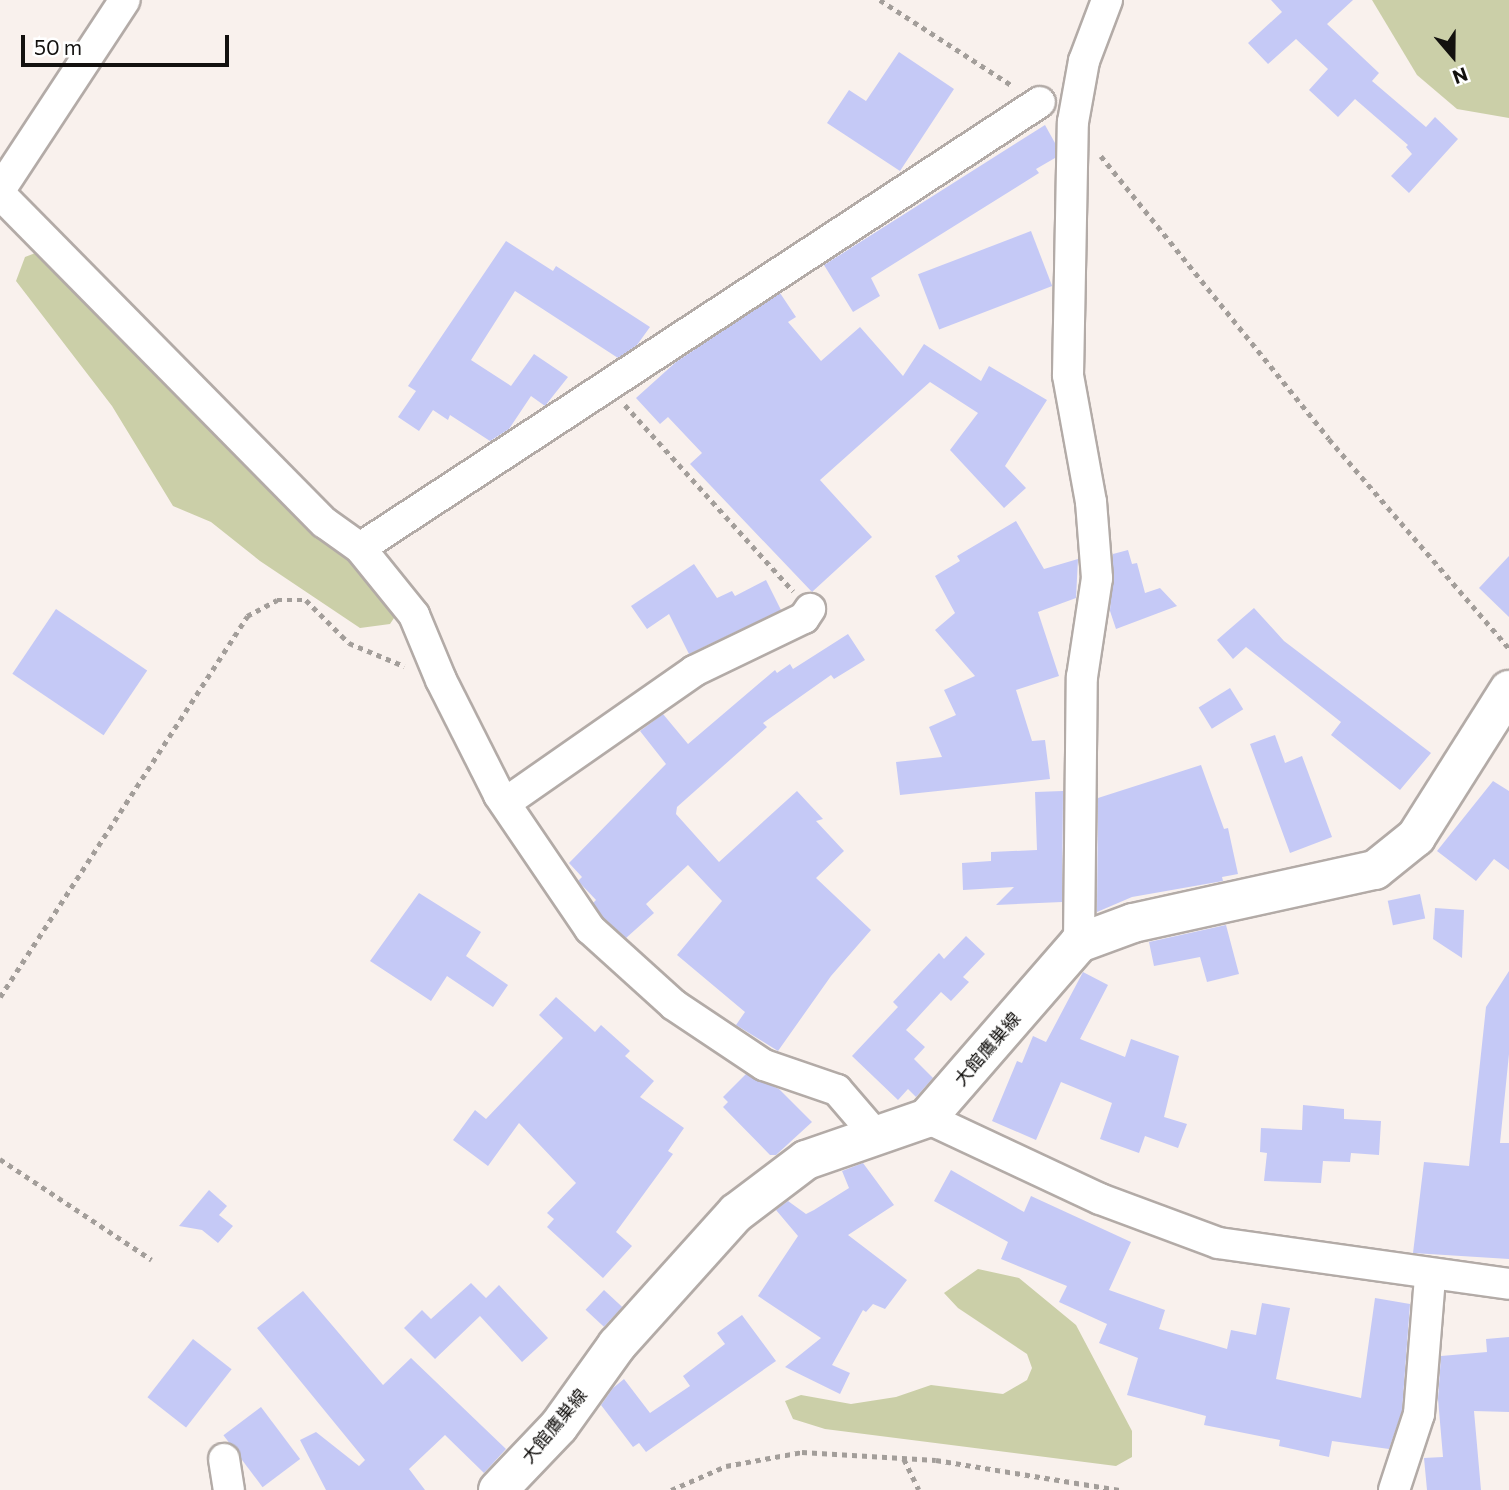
<!DOCTYPE html>
<meta charset="utf-8">
<style>
body{margin:0}
#map{position:relative;width:1509px;height:1490px;overflow:hidden;background:#f9f1ed;font-family:Commissioner,"Noto Sans JP",sans-serif}
div>[style]{position:absolute}
.green>*{inset:0;background:#cbcfa8}
.building>*{inset:0;background:#c5c9f6;transform-origin:0 0}
.path>*{height:4.5px;margin-top:-2.25px;transform-origin:0;background:repeating-linear-gradient(90deg,#a39e9a 0 5px,transparent 0 10px)}
.roads{filter:drop-shadow(2px 0 #b3aba7) drop-shadow(-2px 0 #b3aba7) drop-shadow(0 2px #b3aba7) drop-shadow(0 -2px #b3aba7)}
.minor>*{height:30px;margin:-15px;padding:0 15px;transform-origin:15px;border-radius:15px;background:#fff}
.major>*{height:38px;margin:-19px;padding:0 19px;transform-origin:19px;border-radius:19px;background:#fff}
span{translate:-50% -50%;white-space:nowrap;text-align:center;line-height:1.15;-webkit-text-stroke:7px #fff;paint-order:stroke}
.street-label{font-size:18px;color:#13110f}
.north{position:absolute;left:1418px;top:21px;width:70px;height:70px;-webkit-text-stroke:5px #fff;paint-order:stroke;rotate:160deg;font-size:19px;font-weight:700;line-height:28px;text-align:center;color:#13110f}
.north::after{content:'';display:block;margin:auto;width:24px;height:32px;background:#13110f;clip-path:polygon(50% 0,100% 100%,50% 72%,0 100%)}
.scale{position:absolute;left:21px;top:35px;width:208px;height:32px;box-sizing:border-box;border:4px solid #13110f;border-top:0;padding-left:9px;font-size:21px;line-height:24px;white-space:nowrap;color:#13110f;-webkit-text-stroke:5px #fff;paint-order:stroke}
</style>
<div id="map">
<div class="green">
<i style="clip-path:polygon(1372px 0,1509px 0,1509px 118px,1457px 109px,1417px 75px)"></i>
<i style="clip-path:polygon(38px 252px,335px 543px,398px 612px,390px 624px,360px 628px,260px 561px,211px 522px,173px 506px,112px 406px,16px 281px,25px 257px)"></i>
<i style="clip-path:polygon(978px 1269px,1019px 1278px,1076px 1325px,1132px 1431px,1132px 1457px,1116px 1466px,825px 1429px,793px 1419px,785px 1401px,801px 1395px,851px 1404px,896px 1397px,931px 1385px,1003px 1394px,1027px 1380px,1032px 1368px,1027px 1354px,958px 1308px,944px 1293px)"></i>
</div>
<div class="building">
<i style="clip-path:polygon(1271px 0,1353px 0,1327px 24px,1379px 73px,1372px 81px,1426px 127px,1435px 117px,1458px 139px,1409px 193px,1391px 176px,1412px 154px,1406px 147px,1408px 145px,1355px 99px,1338px 117px,1309px 90px,1328px 69px,1296px 39px,1268px 64px,1248px 43px,1282px 12px)"></i>
<i style="clip-path:polygon(899px 52px,954px 89px,900px 171px,827px 123px,849px 90px,866px 101px)"></i>
<i style="clip-path:polygon(1045px 125px,1055px 143px,1055px 158px,1036px 169px,1039px 173px,871px 278px,880px 296px,853px 312px,824px 265px)"></i>
<i style="left:1031px;top:231px;width:59px;height:121px;rotate:69deg"></i>
<i style="clip-path:polygon(506px 241px,553px 271px,556px 266px,650px 327px,637px 345px,618px 358px,515px 291px,471px 360px,511px 386px,534px 354px,568px 377px,545px 406px,531px 396px,509px 429px,490px 441px,450px 415px,448px 420px,433px 410px,419px 431px,398px 417px,416px 391px,408px 386px)"></i>
<i style="clip-path:polygon(780px 293px,796px 317px,788px 322px,821px 361px,860px 327px,903px 376px,924px 344px,981px 381px,989px 366px,1047px 400px,1005px 466px,1026px 488px,1004px 508px,950px 450px,978px 413px,930px 382px,820px 480px,872px 537px,812px 592px,690px 464px,702px 453px,668px 417px,660px 424px,636px 398px,676px 362px)"></i>
<i style="clip-path:polygon(1016px 521px,1044px 569px,1078px 559px,1076px 598px,1038px 612px,1059px 676px,1016px 690px,1032px 741px,1045px 740px,1050px 779px,900px 795px,896px 762px,942px 757px,929px 727px,956px 715px,944px 690px,975px 676px,935px 630px,955px 613px,935px 576px,960px 561px,957px 556px)"></i>
<i style="clip-path:polygon(1128px 550px,1132px 564px,1137px 563px,1145px 593px,1160px 588px,1177px 606px,1116px 629px,1110px 611px,1113px 554px)"></i>
<i style="clip-path:polygon(1509px 556px,1509px 617px,1479px 588px)"></i>
<i style="clip-path:polygon(694px 564px,717px 598px,732px 591px,735px 596px,766px 580px,781px 610px,689px 654px,669px 614px,647px 629px,631px 606px)"></i>
<i style="clip-path:polygon(1254px 608px,1284px 641px,1431px 753px,1400px 790px,1331px 735px,1341px 722px,1246px 647px,1233px 659px,1217px 640px)"></i>
<i style="left:56px;top:609px;width:110px;height:78px;rotate:34deg"></i>
<i style="clip-path:polygon(848px 634px,865px 660px,834px 679px,831px 675px,763px 723px,767px 727px,677px 807px,676px 814px,719px 862px,797px 791px,823px 819px,816px 821px,844px 851px,816px 878px,871px 930px,831px 976px,778px 1051px,736px 1025px,745px 1012px,677px 955px,722px 901px,688px 865px,646px 904px,654px 913px,626px 938px,603px 917px,593px 903px,596px 900px,578px 881px,582px 877px,569px 863px,666px 764px,640px 731px,663px 714px,688px 744px,775px 670px,777px 673px,790px 664px,793px 669px)"></i>
<i style="left:1230px;top:688px;width:25px;height:37px;rotate:58deg"></i>
<i style="clip-path:polygon(1275px 735px,1285px 763px,1302px 756px,1332px 837px,1290px 853px,1250px 744px)"></i>
<i style="clip-path:polygon(1201px 765px,1224px 829px,1228px 828px,1238px 874px,1222px 877px,1223px 881px,1132px 897px,1097px 912px,1098px 798px)"></i>
<i style="clip-path:polygon(1493px 781px,1509px 791px,1509px 870px,1494px 859px,1476px 881px,1437px 851px)"></i>
<i style="clip-path:polygon(1063px 791px,1062px 902px,996px 905px,1014px 887px,963px 890px,962px 863px,991px 861px,991px 852px,1037px 850px,1035px 792px)"></i>
<i style="clip-path:polygon(419px 893px,481px 932px,466px 956px,508px 985px,493px 1007px,447px 976px,431px 1001px,370px 961px)"></i>
<i style="left:1420px;top:894px;width:25px;height:33px;rotate:78deg"></i>
<i style="clip-path:polygon(1435px 908px,1464px 910px,1462px 958px,1433px 939px)"></i>
<i style="clip-path:polygon(1226px 925px,1239px 974px,1207px 982px,1200px 957px,1154px 966px,1149px 942px)"></i>
<i style="clip-path:polygon(966px 936px,985px 954px,963px 977px,969px 982px,951px 1001px,941px 992px,906px 1030px,925px 1047px,914px 1059px,933px 1078px,916px 1097px,908px 1089px,898px 1100px,852px 1056px,898px 1007px,893px 1002px,921px 972px,939px 953px,944px 959px)"></i>
<i style="clip-path:polygon(1509px 971px,1509px 1054px,1500px 1143px,1509px 1143px,1509px 1259px,1413px 1253px,1424px 1162px,1469px 1166px,1486px 1007px)"></i>
<i style="clip-path:polygon(1083px 972px,1108px 985px,1080px 1039px,1125px 1057px,1131px 1039px,1179px 1056px,1164px 1117px,1187px 1124px,1178px 1148px,1145px 1136px,1139px 1153px,1100px 1139px,1112px 1103px,1061px 1082px,1036px 1140px,992px 1121px,1017px 1061px,1022px 1063px,1033px 1036px,1046px 1042px)"></i>
<i style="clip-path:polygon(556px 997px,595px 1032px,601px 1025px,630px 1051px,625px 1056px,654px 1081px,640px 1097px,684px 1128px,668px 1151px,673px 1154px,616px 1232px,632px 1246px,603px 1278px,547px 1227px,554px 1219px,547px 1213px,576px 1183px,519px 1123px,488px 1166px,453px 1140px,475px 1110px,486px 1119px,563px 1038px,539px 1015px)"></i>
<i style="clip-path:polygon(746px 1074px,779px 1089px,812px 1122px,776px 1155px,770px 1155px,723px 1107px,728px 1102px,723px 1097px)"></i>
<i style="clip-path:polygon(1303px 1105px,1344px 1109px,1344px 1119px,1381px 1121px,1379px 1155px,1351px 1153px,1350px 1162px,1323px 1161px,1321px 1183px,1264px 1181px,1267px 1153px,1260px 1152px,1261px 1128px,1302px 1130px)"></i>
<i style="clip-path:polygon(863px 1163px,894px 1205px,848px 1235px,907px 1280px,885px 1309px,873px 1304px,866px 1312px,863px 1310px,832px 1365px,850px 1373px,840px 1394px,785px 1367px,821px 1338px,758px 1296px,798px 1236px,776px 1210px,788px 1201px,806px 1214px,814px 1210px,849px 1188px,842px 1171px)"></i>
<i style="clip-path:polygon(951px 1170px,1024px 1212px,1031px 1196px,1131px 1242px,1109px 1290px,1165px 1310px,1159px 1329px,1227px 1349px,1231px 1330px,1256px 1335px,1262px 1303px,1290px 1308px,1276px 1379px,1361px 1398px,1375px 1298px,1410px 1304px,1402px 1411px,1389px 1449px,1332px 1441px,1329px 1457px,1279px 1446px,1280px 1440px,1204px 1425px,1206px 1416px,1127px 1395px,1138px 1358px,1099px 1343px,1107px 1324px,1059px 1302px,1067px 1286px,1001px 1259px,1008px 1242px,934px 1201px)"></i>
<i style="clip-path:polygon(209px 1190px,227px 1206px,219px 1215px,233px 1226px,218px 1243px,202px 1230px,179px 1226px)"></i>
<i style="clip-path:polygon(471px 1283px,486px 1298px,499px 1285px,548px 1338px,522px 1362px,480px 1316px,435px 1359px,404px 1328px,422px 1310px,431px 1319px)"></i>
<i style="left:604px;top:1290px;width:25px;height:27px;rotate:43deg"></i>
<i style="clip-path:polygon(303px 1291px,383px 1385px,411px 1358px,506px 1449px,484px 1473px,445px 1435px,409px 1469px,425px 1490px,326px 1490px,300px 1440px,316px 1432px,359px 1466px,365px 1460px,257px 1328px)"></i>
<i style="clip-path:polygon(742px 1315px,776px 1361px,646px 1452px,639px 1443px,633px 1447px,601px 1405px,613px 1388px,624px 1379px,650px 1413px,690px 1386px,683px 1376px,725px 1344px,717px 1333px)"></i>
<i style="clip-path:polygon(1509px 1337px,1509px 1412px,1474px 1411px,1481px 1490px,1427px 1490px,1424px 1458px,1443px 1457px,1438px 1399px,1441px 1356px,1487px 1352px,1486px 1339px)"></i>
<i style="left:193px;top:1339px;width:49px;height:74px;rotate:38deg"></i>
<i style="left:261px;top:1407px;width:65px;height:47px;rotate:53deg"></i>
</div>
<div class="path">
<i style="left:880px;top:0;width:158px;rotate:32.9deg"></i>
<i style="left:1101px;top:156px;width:363px;rotate:51.1deg"></i>
<i style="left:1329px;top:439px;width:276px;rotate:49.3deg"></i>
<i style="left:625px;top:405px;width:251px;rotate:47.9deg"></i>
<i style="left:0;top:997px;width:454px;rotate:-57deg"></i>
<i style="left:247px;top:616px;width:34px;rotate:-28deg"></i>
<i style="left:277px;top:600px;width:29px"></i>
<i style="left:306px;top:600px;width:61px;rotate:45deg"></i>
<i style="left:349px;top:643px;width:60px;rotate:22.7deg"></i>
<i style="left:0;top:1159px;width:182px;rotate:33.6deg"></i>
<i style="left:904px;top:1459px;width:34px;rotate:64deg"></i>
<i style="left:671px;top:1490px;width:60px;rotate:-23.6deg"></i>
<i style="left:726px;top:1466px;width:77px;rotate:-10.4deg"></i>
<i style="left:802px;top:1452px;width:134px;rotate:3.4deg"></i>
<i style="left:936px;top:1460px;width:186px;rotate:9.3deg"></i>
</div>
<div class="roads">
<div class="minor">
<i style="left:0;top:190px;width:227px;rotate:-56.7deg"></i>
<i style="left:0;top:194px;width:462px;rotate:45.4deg"></i>
<i style="left:325px;top:523px;width:43px;rotate:35.5deg"></i>
<i style="left:360px;top:548px;width:86px;rotate:51.1deg"></i>
<i style="left:414px;top:615px;width:70px;rotate:67.4deg"></i>
<i style="left:441px;top:680px;width:129px;rotate:63.2deg"></i>
<i style="left:499px;top:795px;width:162px;rotate:55.8deg"></i>
<i style="left:590px;top:929px;width:113px;rotate:42.1deg"></i>
<i style="left:674px;top:1005px;width:108px;rotate:33.7deg"></i>
<i style="left:764px;top:1065px;width:77px;rotate:18.9deg"></i>
<i style="left:837px;top:1090px;width:57px;rotate:49.3deg"></i>
<i style="left:360px;top:548px;width:813px;rotate:-33.26deg"></i>
<i style="left:505px;top:803px;width:231px;rotate:-34.9deg"></i>
<i style="left:694px;top:671px;width:122px;rotate:-25.7deg"></i>
<i style="left:804px;top:618px;width:11px;rotate:-56deg"></i>
<i style="left:1079px;top:943px;width:266px;rotate:-89.4deg"></i>
<i style="left:1082px;top:677px;width:100px;rotate:-81.4deg"></i>
<i style="left:1097px;top:578px;width:76px;rotate:-94.5deg"></i>
<i style="left:1091px;top:502px;width:129px;rotate:-100.3deg"></i>
<i style="left:1068px;top:375px;width:253px;rotate:-88.9deg"></i>
<i style="left:1073px;top:122px;width:62px;rotate:-79.8deg"></i>
<i style="left:1084px;top:61px;width:65px;rotate:-69.3deg"></i>
<i style="left:927px;top:1118px;width:191px;rotate:25.1deg"></i>
<i style="left:1100px;top:1199px;width:126px;rotate:20.4deg"></i>
<i style="left:1218px;top:1243px;width:294px;rotate:8deg"></i>
<i style="left:224px;top:1459px;width:31px;rotate:81deg"></i>
<i style="left:1394px;top:1490px;width:80px;rotate:-71.8deg"></i>
<i style="left:1419px;top:1414px;width:138px;rotate:-85.4deg"></i>
</div>
<div class="major">
<i style="left:498px;top:1490px;width:88px;rotate:-46.4deg"></i>
<i style="left:559px;top:1426px;width:100px;rotate:-54.4deg"></i>
<i style="left:617px;top:1345px;width:178px;rotate:-48deg"></i>
<i style="left:736px;top:1213px;width:88px;rotate:-37.1deg"></i>
<i style="left:806px;top:1160px;width:128px;rotate:-19.1deg"></i>
<i style="left:927px;top:1118px;width:232px;rotate:-49deg"></i>
<i style="left:1079px;top:943px;width:58px;rotate:-20.3deg"></i>
<i style="left:1133px;top:923px;width:248px;rotate:-12.4deg"></i>
<i style="left:1375px;top:870px;width:53px;rotate:-38.8deg"></i>
<i style="left:1416px;top:837px;width:174px;rotate:-57.7deg"></i>
</div>
</div>
<div class="street-label">
<span style="left:987px;top:1049px;rotate:-49deg">大館鷹巣線</span>
<span style="left:554px;top:1426px;rotate:-50deg">大館鷹巣線</span>
</div>
<div class="north">N</div>
<div class="scale">50 m</div>
</div>
